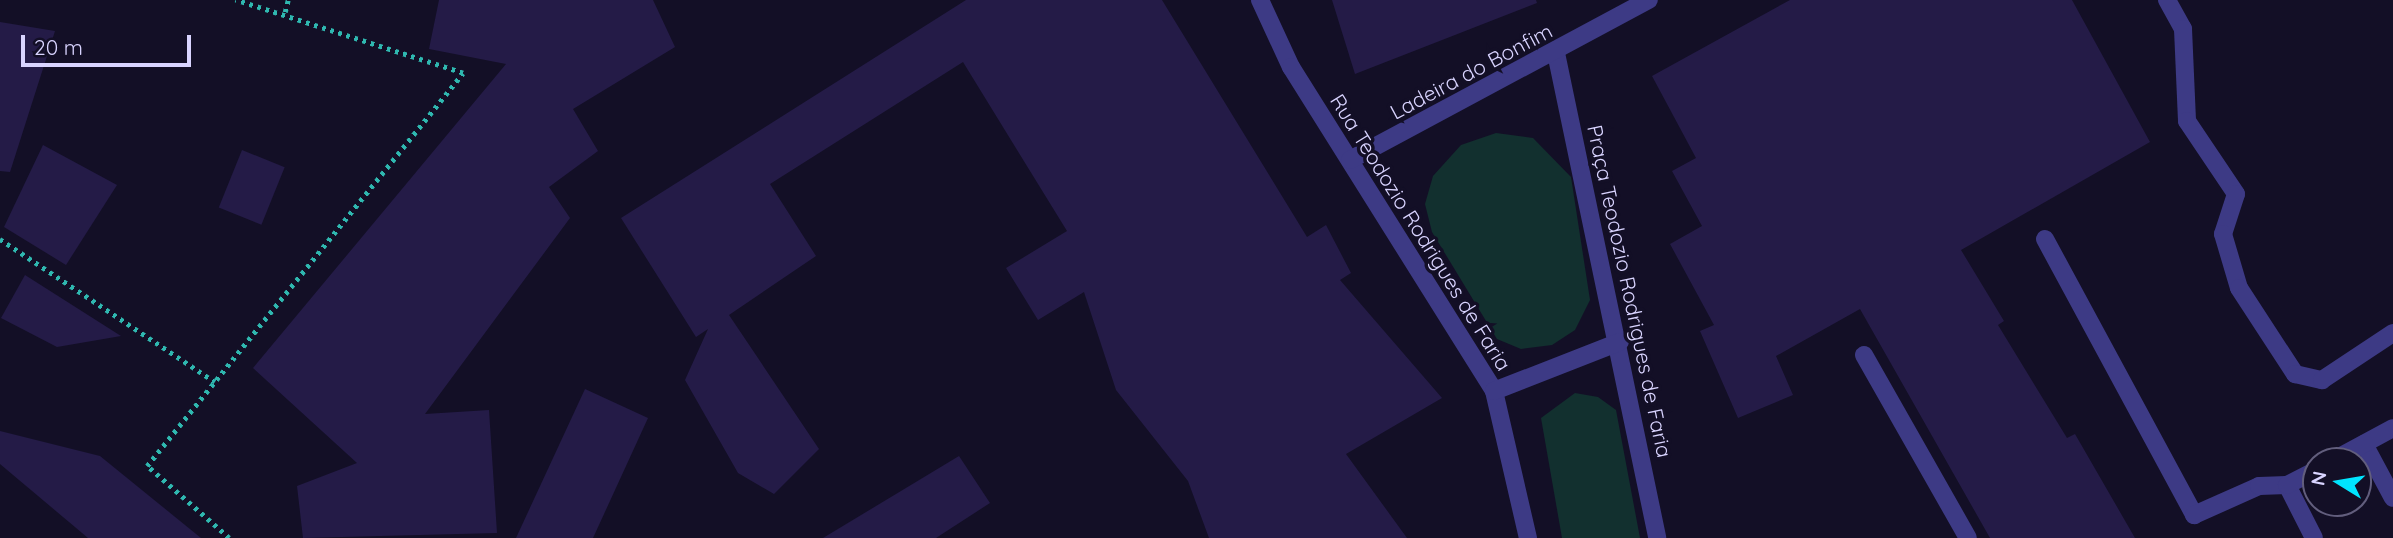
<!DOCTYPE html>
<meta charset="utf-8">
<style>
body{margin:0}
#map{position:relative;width:2393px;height:538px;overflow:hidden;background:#130f26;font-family:Quicksand,sans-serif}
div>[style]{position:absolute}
.green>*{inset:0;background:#12302f}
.building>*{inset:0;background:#241b47;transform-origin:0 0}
.path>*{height:4.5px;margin-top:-2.25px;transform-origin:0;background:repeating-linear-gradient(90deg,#2fb8b0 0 3.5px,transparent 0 8.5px)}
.minor>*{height:18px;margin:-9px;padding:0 9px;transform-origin:9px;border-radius:9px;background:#3d3a85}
span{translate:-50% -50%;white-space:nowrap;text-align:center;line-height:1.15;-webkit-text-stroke:7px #130f26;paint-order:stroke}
.street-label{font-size:21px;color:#d9d4ff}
.north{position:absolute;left:2302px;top:447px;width:70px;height:70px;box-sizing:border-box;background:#130f26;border:2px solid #625e7d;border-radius:50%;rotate:281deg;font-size:19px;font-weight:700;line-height:28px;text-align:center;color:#d9d4ff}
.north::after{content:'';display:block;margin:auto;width:24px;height:32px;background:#00e5ff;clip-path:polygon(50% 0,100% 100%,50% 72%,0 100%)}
.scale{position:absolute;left:21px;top:35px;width:170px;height:32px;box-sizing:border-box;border:4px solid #d9d4ff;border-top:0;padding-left:9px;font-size:21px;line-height:24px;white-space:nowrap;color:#d9d4ff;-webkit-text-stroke:5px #130f26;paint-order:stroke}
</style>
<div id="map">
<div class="green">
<i style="clip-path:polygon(1496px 133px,1533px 138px,1571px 177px,1590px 300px,1575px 330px,1552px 345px,1521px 349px,1497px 339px,1432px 232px,1425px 204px,1433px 176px,1461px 145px)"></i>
<i style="clip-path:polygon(1575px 393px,1598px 397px,1616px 410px,1640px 538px,1562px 538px,1541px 418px)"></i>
</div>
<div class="building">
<i style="clip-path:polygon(439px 0,653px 0,675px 47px,573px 109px,598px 151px,549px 187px,570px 218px,425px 414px,489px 410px,497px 533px,303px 538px,297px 486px,357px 463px,253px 368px,506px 64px,429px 49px)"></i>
<i style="clip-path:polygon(966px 0,1162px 0,1307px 237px,1326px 225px,1351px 273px,1340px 280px,1442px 398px,1346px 454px,1407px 538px,1209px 538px,1188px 481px,1116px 390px,1084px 292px,1038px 320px,1006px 268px,1067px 231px,963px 62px,770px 184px,816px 256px,729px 315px,819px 449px,774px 494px,738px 473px,685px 380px,708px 329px,696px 337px,621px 218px)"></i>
<i style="clip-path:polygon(1332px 0,1536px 0,1537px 3px,1355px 74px)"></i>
<i style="clip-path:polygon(1790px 0,2072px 0,2150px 142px,1961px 250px,2004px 321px,1998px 325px,2067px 438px,2075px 434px,2135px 538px,1990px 538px,1860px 309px,1776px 356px,1793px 395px,1738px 418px,1700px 331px,1714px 325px,1670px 244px,1702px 226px,1672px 171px,1696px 158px,1652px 76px)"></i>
<i style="clip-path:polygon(0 22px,55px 31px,10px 172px,0 171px)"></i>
<i style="clip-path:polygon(43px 145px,117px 185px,66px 265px,4px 227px)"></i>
<i style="left:242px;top:150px;width:46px;height:62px;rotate:22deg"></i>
<i style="clip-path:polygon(25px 275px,121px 336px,57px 347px,1px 318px)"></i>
<i style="clip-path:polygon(585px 389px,648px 418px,593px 538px,516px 538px)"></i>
<i style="clip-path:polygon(0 431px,100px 456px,201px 538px,88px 538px,0 464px)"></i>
<i style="clip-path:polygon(959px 456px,990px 503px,936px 538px,823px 538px)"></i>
</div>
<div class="path">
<i style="left:285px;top:12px;width:12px;rotate:-76deg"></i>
<i style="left:0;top:239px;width:258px;rotate:33.6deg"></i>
<i style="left:229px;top:538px;width:109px;rotate:-138.7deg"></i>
<i style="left:147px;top:466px;width:504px;rotate:-51.2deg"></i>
<i style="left:463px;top:73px;width:239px;rotate:-162.2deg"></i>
</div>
<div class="minor">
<i style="left:1260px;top:0;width:74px;rotate:65.2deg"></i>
<i style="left:1291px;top:67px;width:382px;rotate:57.9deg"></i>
<i style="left:1494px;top:391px;width:151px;rotate:77deg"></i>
<i style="left:2167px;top:0;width:33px;rotate:61deg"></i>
<i style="left:2183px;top:29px;width:92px;rotate:87.5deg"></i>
<i style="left:2187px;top:121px;width:88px;rotate:56.1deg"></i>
<i style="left:2236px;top:194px;width:42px;rotate:108deg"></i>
<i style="left:2223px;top:234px;width:56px;rotate:73.5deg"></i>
<i style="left:2239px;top:288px;width:103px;rotate:56.9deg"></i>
<i style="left:2295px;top:374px;width:28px;rotate:13deg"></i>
<i style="left:2322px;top:380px;width:85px;rotate:-33.5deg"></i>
<i style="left:1556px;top:53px;width:495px;rotate:78.2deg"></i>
<i style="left:1350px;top:160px;width:339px;rotate:-28.2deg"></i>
<i style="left:2045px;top:239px;width:314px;rotate:61.6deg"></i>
<i style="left:2194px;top:515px;width:71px;rotate:-24deg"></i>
<i style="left:2259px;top:486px;width:28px;rotate:-2deg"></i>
<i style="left:2287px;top:485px;width:59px;rotate:63deg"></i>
<i style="left:1864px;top:355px;width:210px;rotate:60.4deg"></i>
<i style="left:1494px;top:391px;width:135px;rotate:-21.3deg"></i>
<i style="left:2364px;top:444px;width:61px;rotate:61.8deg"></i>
<i style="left:2332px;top:461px;width:69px;rotate:-28.4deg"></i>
<i style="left:2287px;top:485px;width:33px;rotate:-27deg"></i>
</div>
<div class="street-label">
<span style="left:1471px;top:71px;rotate:-28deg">Ladeira do Bonfim</span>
<span style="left:1421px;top:232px;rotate:58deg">Rua Teodozio Rodrigues de Faria</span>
<span style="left:1630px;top:291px;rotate:78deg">Praça Teodozio Rodrigues de Faria</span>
</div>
<div class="north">N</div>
<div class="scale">20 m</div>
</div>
